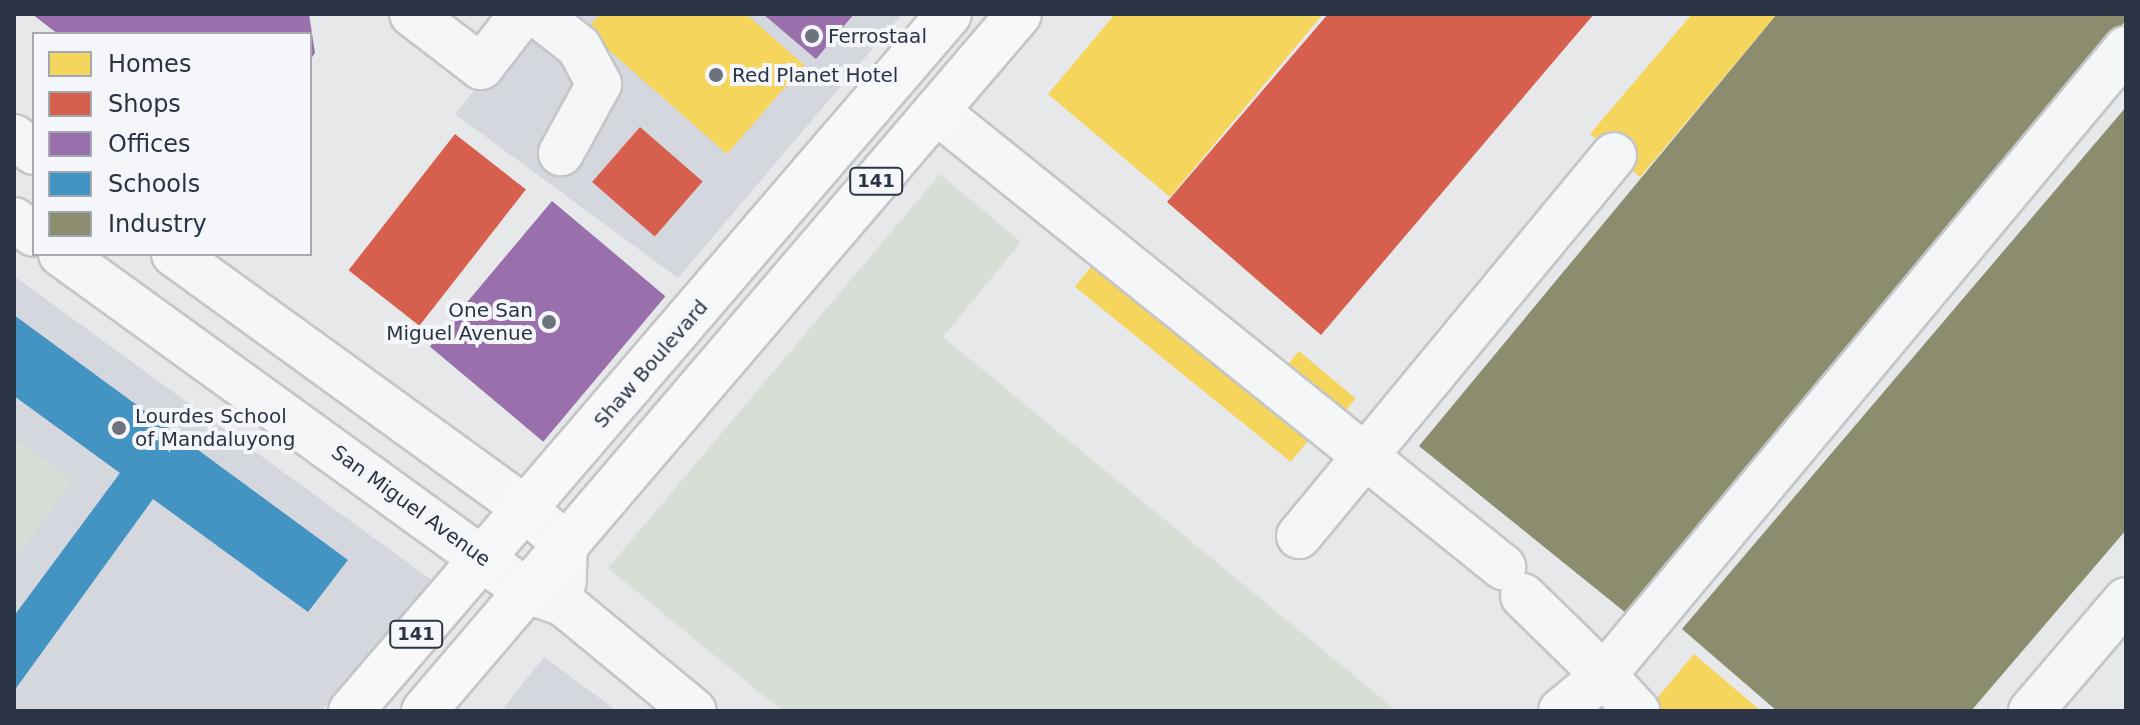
<!DOCTYPE html>
<style>
body{margin:0}
#map{position:relative;width:2140px;height:725px;overflow:hidden;background:#e6e8ea;font-family:"DejaVu Sans",sans-serif}
div>[style]{position:absolute}
.built>*{inset:0;background:#d4d7dd}
.green>*{inset:0;background:#d6ded6}
.homes>*{inset:0;background:#f6d55c;transform-origin:0 0}
.shops>*{inset:0;background:#d6604d;transform-origin:0 0}
.offices>*{inset:0;background:#9970ab;transform-origin:0 0}
.schools>*{inset:0;background:#4393c3}
.industry>*{inset:0;background:#8c8c6e}
.roads{filter:drop-shadow(2px 0 #c4c6c8) drop-shadow(-2px 0 #c4c6c8) drop-shadow(0 2px #c4c6c8) drop-shadow(0 -2px #c4c6c8)}
.minor>*{height:44px;margin:-22px;padding:0 22px;transform-origin:22px;border-radius:22px;background:#f5f6f7}
.major>*{height:44px;margin:-22px;padding:0 22px;transform-origin:22px;border-radius:22px;background:#f8f8f8}
.dots>*{width:22px;height:22px;translate:-50% -50%;box-sizing:border-box;border:4px solid #f4f6f9;border-radius:50%}
span{translate:-50% -50%;white-space:nowrap;text-align:center;line-height:1.15;-webkit-text-stroke:8px #f4f6f9;paint-order:stroke}
.shield-label span{padding:2px 6px;background:#f4f6f9;border:2px solid;border-radius:6px;-webkit-text-stroke-width:0}
.shield-label{font-size:18px;color:#2b3445;font-weight:700}
.poi-label{font-size:20px;color:#2b3445}
.left{translate:0 -50%;text-align:left}
.right{translate:-100% -50%;text-align:right}
.street-label{font-size:20px;color:#2b3445}
.frame{position:absolute;inset:0;border:16px solid #2b3445;pointer-events:none}
.legend{position:absolute;left:32px;top:32px;width:280px;height:224px;box-sizing:border-box;background:#f4f6f9;border:2px solid #a4a8b1;margin:0;padding:10px 14px;list-style:none;font-size:24px;color:#2b3445}
.legend li{display:flex;align-items:center;gap:16px;height:40px}
.legend b{width:40px;border:2px solid #a4a8b1}
</style>
<div id="map">
<div class="built">
<i style="clip-path:polygon(537px 14px,902px 14px,678px 278px,455px 114px)"></i>
<i style="clip-path:polygon(14px 276px,433px 581px,321px 711px,14px 711px)"></i>
<i style="clip-path:polygon(544px 657px,617px 711px,501px 711px)"></i>
</div>
<div class="green">
<i style="clip-path:polygon(940px 174px,1021px 242px,943px 337px,1397px 711px,782px 711px,608px 568px)"></i>
<i style="clip-path:polygon(14px 438px,72px 481px,14px 560px)"></i>
</div>
<div class="homes">
<i style="clip-path:polygon(600px 14px,746px 14px,804px 65px,727px 154px,586px 30px)"></i>
<i style="clip-path:polygon(1115px 14px,1323px 14px,1170px 197px,1048px 94px)"></i>
<i style="clip-path:polygon(1692px 14px,1777px 14px,1640px 177px,1590px 134px)"></i>
<i style="left:1095px;top:262px;width:278px;height:32px;rotate:39deg"></i>
<i style="left:1299px;top:351px;width:74px;height:25px;rotate:40deg"></i>
<i style="clip-path:polygon(1694px 654px,1761px 711px,1648px 709px)"></i>
</div>
<div class="shops">
<i style="clip-path:polygon(1328px 14px,1594px 14px,1321px 335px,1167px 202px)"></i>
<i style="left:640px;top:127px;width:83px;height:73px;rotate:41deg"></i>
<i style="left:455px;top:134px;width:90px;height:173px;rotate:38deg"></i>
</div>
<div class="offices">
<i style="clip-path:polygon(32px 14px,309px 14px,315px 53px,310px 60px,310px 34px,58px 34px)"></i>
<i style="clip-path:polygon(763px 14px,854px 14px,816px 59px)"></i>
<i style="left:552px;top:201px;width:148px;height:190px;rotate:40deg"></i>
</div>
<div class="schools">
<i style="clip-path:polygon(14px 315px,348px 560px,308px 612px,153px 499px,14px 691px,14px 616px,120px 473px,14px 396px)"></i>
</div>
<div class="industry">
<i style="clip-path:polygon(1777px 14px,2126px 14px,2126px 20px,1626px 613px,1419px 446px)"></i>
<i style="clip-path:polygon(2126px 107px,2126px 530px,1971px 711px,1777px 711px,1682px 629px)"></i>
</div>
<div class="roads">
<div class="minor">
<i style="left:412px;top:14px;width:87px;rotate:37.5deg"></i>
<i style="left:481px;top:67px;width:67px;rotate:-52.3deg"></i>
<i style="left:537px;top:14px;width:53px;rotate:38.2deg"></i>
<i style="left:579px;top:47px;width:42px;rotate:61.6deg"></i>
<i style="left:599px;top:84px;width:79px;rotate:118.8deg"></i>
<i style="left:936px;top:111px;width:728px;rotate:38.81deg"></i>
<i style="left:14px;top:137px;width:25px;rotate:37deg"></i>
<i style="left:14px;top:220px;width:24px;rotate:35deg"></i>
<i style="left:61px;top:254px;width:573px;rotate:35.91deg"></i>
<i style="left:525px;top:590px;width:41px;rotate:19.7deg"></i>
<i style="left:564px;top:604px;width:168px;rotate:39.5deg"></i>
<i style="left:174px;top:254px;width:431px;rotate:35.9deg"></i>
<i style="left:523px;top:507px;width:56px;rotate:41.4deg"></i>
<i style="left:565px;top:544px;width:38px;rotate:92deg"></i>
<i style="left:1299px;top:536px;width:494px;rotate:-50.4deg"></i>
<i style="left:1523px;top:596px;width:113px;rotate:44.3deg"></i>
<i style="left:1604px;top:675px;width:815px;rotate:-50.18deg"></i>
<i style="left:1561px;top:711px;width:56px;rotate:-39.9deg"></i>
<i style="left:1604px;top:675px;width:49px;rotate:47.5deg"></i>
<i style="left:2031px;top:711px;width:146px;rotate:-49.4deg"></i>
</div>
<div class="major">
<i style="left:351px;top:711px;width:918px;rotate:-49.37deg"></i>
<i style="left:424px;top:711px;width:916px;rotate:-49.51deg"></i>
</div>
</div>
<div class="dots">
<i style="left:812px;top:36px;background:#6c737f"></i>
<i style="left:716px;top:75px;background:#6c737f"></i>
<i style="left:549px;top:322px;background:#6c737f"></i>
<i style="left:119px;top:428px;background:#6c737f"></i>
</div>
<div class="shield-label">
<span style="left:876px;top:181px">141</span>
<span style="left:416px;top:634px">141</span>
</div>
<div class="poi-label">
<span class="left" style="left:828px;top:36px">Ferrostaal</span>
<span class="left" style="left:732px;top:75px">Red Planet Hotel</span>
<span class="right" style="left:533px;top:322px">One San<br>Miguel Avenue</span>
<span class="left" style="left:135px;top:428px">Lourdes School<br>of Mandaluyong</span>
</div>
<div class="street-label">
<span style="left:651px;top:364px;rotate:-49deg">Shaw Boulevard</span>
<span style="left:411px;top:506px;rotate:36deg">San Miguel Avenue</span>
</div>
<div class="frame"></div>
<ul class="legend">
<li><b style="height:22px;background:#f6d55c"></b>Homes</li>
<li><b style="height:22px;background:#d6604d"></b>Shops</li>
<li><b style="height:22px;background:#9970ab"></b>Offices</li>
<li><b style="height:22px;background:#4393c3"></b>Schools</li>
<li><b style="height:22px;background:#8c8c6e"></b>Industry</li>
</ul>
</div>
